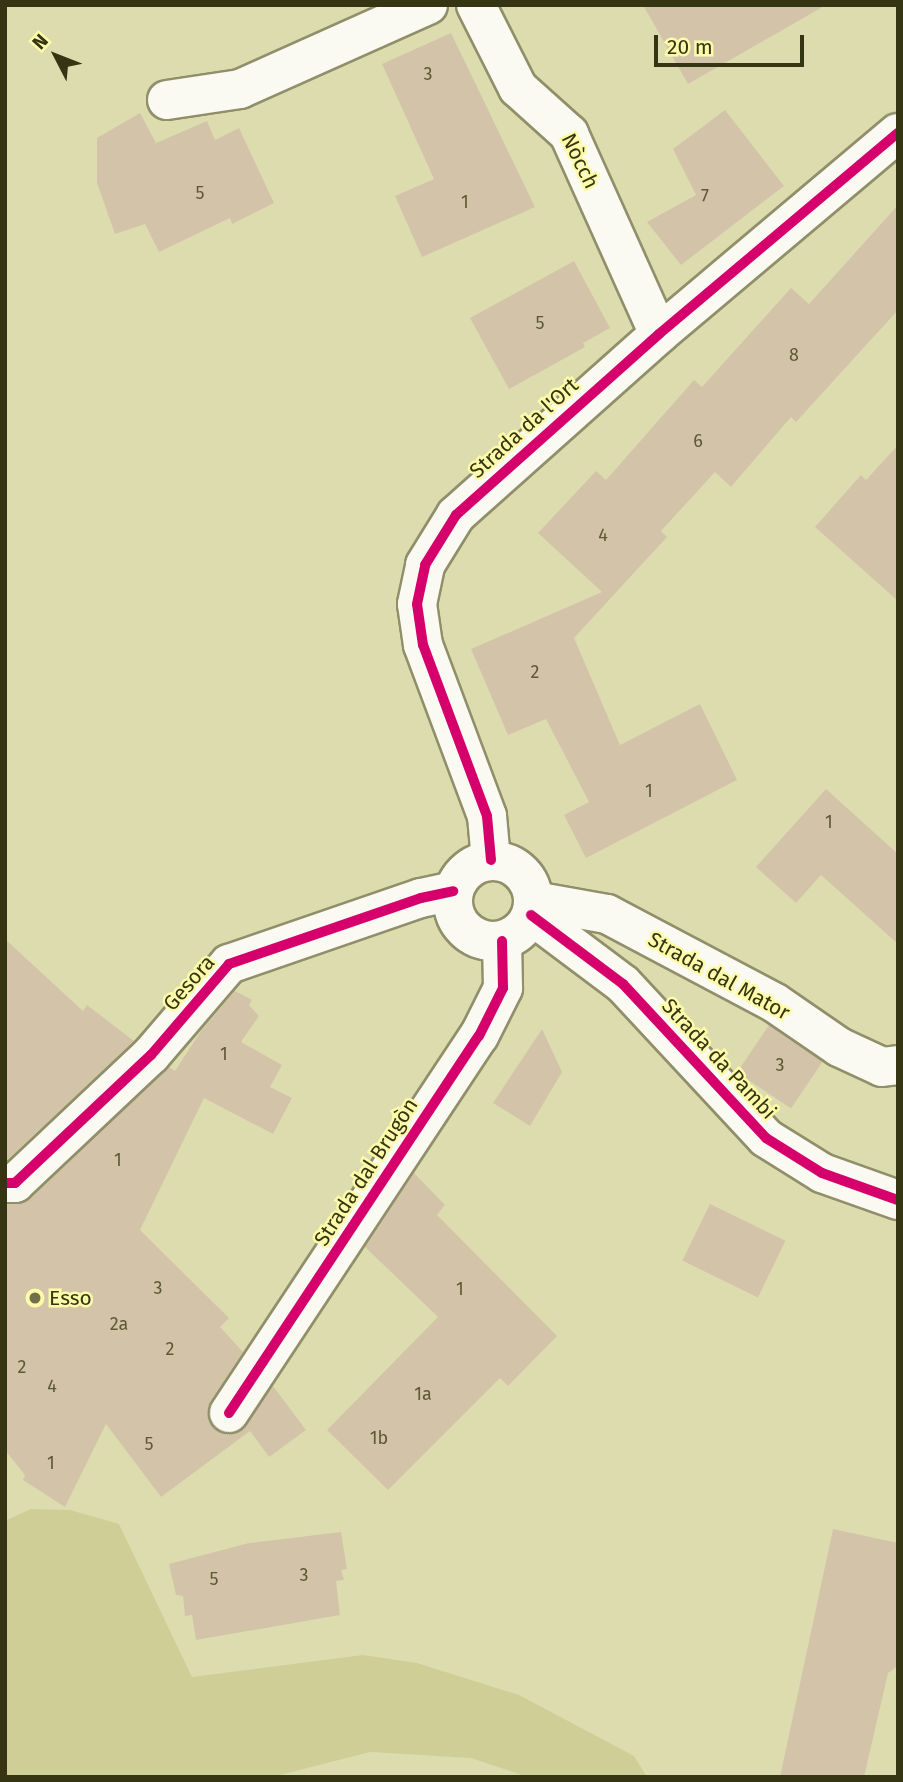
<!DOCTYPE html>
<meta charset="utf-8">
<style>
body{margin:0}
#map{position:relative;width:903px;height:1782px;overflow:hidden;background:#dddcaf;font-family:"Fira Sans",sans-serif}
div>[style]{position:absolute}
.green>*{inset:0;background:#d0ce97}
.building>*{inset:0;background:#d3c4a9;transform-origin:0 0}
.roads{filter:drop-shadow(2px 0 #908f6a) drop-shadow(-2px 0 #908f6a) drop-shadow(0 2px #908f6a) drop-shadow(0 -2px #908f6a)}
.minor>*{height:38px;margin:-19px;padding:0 19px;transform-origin:19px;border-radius:19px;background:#fafaf3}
.minor>.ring{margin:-19px;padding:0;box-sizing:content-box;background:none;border:38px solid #fafaf3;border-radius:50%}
.cycleway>*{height:10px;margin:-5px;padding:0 5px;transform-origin:5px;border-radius:5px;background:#d6006c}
.dots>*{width:19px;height:19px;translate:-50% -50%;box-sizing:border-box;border:4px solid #fdfba9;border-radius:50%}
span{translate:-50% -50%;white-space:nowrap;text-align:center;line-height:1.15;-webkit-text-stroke:5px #fdfba9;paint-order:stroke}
.number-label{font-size:18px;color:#5d5938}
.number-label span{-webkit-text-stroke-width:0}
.street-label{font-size:21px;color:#363513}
.poi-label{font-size:21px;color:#363513}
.left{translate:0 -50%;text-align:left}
.frame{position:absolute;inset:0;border:7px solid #363513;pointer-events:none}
.north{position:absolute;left:21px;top:21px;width:70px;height:70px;-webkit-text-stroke:5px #fdfba9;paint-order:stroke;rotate:312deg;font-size:19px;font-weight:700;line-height:28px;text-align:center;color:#363513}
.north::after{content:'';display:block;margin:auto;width:24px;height:32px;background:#363513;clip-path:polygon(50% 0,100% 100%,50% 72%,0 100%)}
.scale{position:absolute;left:654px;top:35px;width:150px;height:32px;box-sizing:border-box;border:4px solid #363513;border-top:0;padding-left:9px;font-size:21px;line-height:24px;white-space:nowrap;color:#363513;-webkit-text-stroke:5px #fdfba9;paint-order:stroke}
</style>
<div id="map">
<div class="green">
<i style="clip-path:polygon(31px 1509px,70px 1510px,119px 1524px,192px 1677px,363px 1655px,417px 1663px,519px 1695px,634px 1756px,647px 1777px,528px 1777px,471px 1758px,370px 1752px,272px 1777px,5px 1777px,5px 1521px)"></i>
</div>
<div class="building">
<i style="clip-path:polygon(643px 5px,826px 5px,688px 84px)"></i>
<i style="clip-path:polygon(451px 33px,535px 207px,422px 257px,395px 196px,434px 179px,382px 64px)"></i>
<i style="clip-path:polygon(725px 110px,784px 186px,681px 265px,647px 222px,696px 195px,673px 149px)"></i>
<i style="clip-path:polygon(140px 113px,156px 143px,207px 121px,215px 140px,239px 128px,274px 203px,232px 224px,230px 218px,159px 252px,145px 224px,115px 234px,97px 183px,97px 138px)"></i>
<i style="clip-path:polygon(898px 205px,898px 310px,796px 422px,791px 417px,731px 487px,715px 472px,661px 531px,667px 537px,574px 638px,620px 745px,700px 704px,737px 780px,586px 858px,564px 815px,589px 802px,546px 719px,508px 735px,471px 649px,602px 592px,538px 533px,596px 471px,606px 480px,694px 380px,702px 387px,791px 288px,809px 304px)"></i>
<i style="clip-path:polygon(574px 261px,610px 328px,583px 343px,585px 347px,509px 389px,470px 318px)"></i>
<i style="clip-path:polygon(898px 445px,898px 601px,815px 527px,861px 475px,866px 480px)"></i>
<i style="clip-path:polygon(826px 789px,898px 854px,898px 944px,821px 875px,796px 903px,756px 867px)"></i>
<i style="clip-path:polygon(5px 939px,83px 1011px,87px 1005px,134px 1041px,6px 1161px)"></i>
<i style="clip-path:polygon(235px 991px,252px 1000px,249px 1005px,259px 1016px,241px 1042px,282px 1065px,270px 1087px,292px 1098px,273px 1134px,204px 1098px,140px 1230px,229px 1318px,220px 1327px,243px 1352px,210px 1402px,210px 1423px,227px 1435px,239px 1432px,273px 1386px,306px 1430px,269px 1457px,250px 1431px,161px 1497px,106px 1424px,65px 1507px,23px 1480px,25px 1475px,5px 1450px,5px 1205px,30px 1199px,169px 1067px,175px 1071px,201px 1031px)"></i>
<i style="left:769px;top:1025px;width:65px;height:57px;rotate:34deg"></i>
<i style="clip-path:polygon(542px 1029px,562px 1072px,530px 1126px,493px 1103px)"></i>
<i style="clip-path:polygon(414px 1173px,445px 1205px,437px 1215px,557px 1336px,508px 1386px,500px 1378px,388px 1490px,327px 1430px,438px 1317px,365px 1247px)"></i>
<i style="left:710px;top:1204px;width:84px;height:63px;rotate:26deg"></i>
<i style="clip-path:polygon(833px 1529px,898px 1543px,898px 1666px,888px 1673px,864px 1777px,780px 1777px)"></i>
<i style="clip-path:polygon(341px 1532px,347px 1569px,341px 1570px,344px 1580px,336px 1581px,340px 1615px,196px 1640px,192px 1615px,185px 1616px,183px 1596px,176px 1595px,169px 1564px,249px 1543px)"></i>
</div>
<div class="roads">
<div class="minor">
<i style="left:476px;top:5px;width:93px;rotate:63.2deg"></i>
<i style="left:518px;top:88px;width:69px;rotate:42deg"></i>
<i style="left:569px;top:134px;width:219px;rotate:65.8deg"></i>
<i style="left:167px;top:100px;width:74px;rotate:-8.6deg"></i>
<i style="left:240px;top:89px;width:206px;rotate:-24.1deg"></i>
<i style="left:491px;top:860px;width:44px;rotate:-95.2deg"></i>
<i style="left:487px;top:816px;width:183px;rotate:-110.5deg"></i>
<i style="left:423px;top:645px;width:41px;rotate:-98.3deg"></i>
<i style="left:417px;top:604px;width:40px;rotate:-78deg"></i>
<i style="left:425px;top:565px;width:59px;rotate:-58.2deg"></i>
<i style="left:456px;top:515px;width:272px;rotate:-41.7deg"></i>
<i style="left:659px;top:334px;width:312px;rotate:-40.1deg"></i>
<i class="ring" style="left:453px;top:861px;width:42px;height:42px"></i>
<i style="left:534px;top:901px;width:74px;rotate:10.1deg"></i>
<i style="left:607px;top:914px;width:190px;rotate:27.9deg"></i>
<i style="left:775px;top:1003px;width:78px;rotate:34.5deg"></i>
<i style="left:839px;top:1047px;width:47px;rotate:24.9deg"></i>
<i style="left:882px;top:1067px;width:16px;rotate:-7deg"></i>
<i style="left:531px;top:915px;width:115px;rotate:36.9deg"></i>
<i style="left:623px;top:984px;width:210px;rotate:47.1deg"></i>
<i style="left:766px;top:1138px;width:66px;rotate:32deg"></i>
<i style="left:822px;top:1173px;width:81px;rotate:19.6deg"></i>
<i style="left:5px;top:1183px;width:10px"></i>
<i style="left:15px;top:1183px;width:187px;rotate:-43.3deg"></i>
<i style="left:151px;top:1055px;width:120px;rotate:-49.4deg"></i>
<i style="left:229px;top:964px;width:203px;rotate:-19deg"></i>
<i style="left:421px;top:898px;width:33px;rotate:-12deg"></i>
<i style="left:229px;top:1413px;width:452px;rotate:-56.5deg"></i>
<i style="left:479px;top:1036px;width:54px;rotate:-63.4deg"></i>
<i style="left:503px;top:988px;width:47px;rotate:-91.2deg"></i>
</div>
</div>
<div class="cycleway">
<i style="left:491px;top:860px;width:44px;rotate:-95.2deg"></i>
<i style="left:487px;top:816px;width:183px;rotate:-110.5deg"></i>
<i style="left:423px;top:645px;width:41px;rotate:-98.3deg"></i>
<i style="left:417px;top:604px;width:40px;rotate:-78deg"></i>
<i style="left:425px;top:565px;width:59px;rotate:-58.2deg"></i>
<i style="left:456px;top:515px;width:272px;rotate:-41.7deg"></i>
<i style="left:659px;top:334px;width:312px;rotate:-40.1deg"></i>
<i style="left:531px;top:915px;width:115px;rotate:36.9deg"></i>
<i style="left:623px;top:984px;width:210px;rotate:47.1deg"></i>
<i style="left:766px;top:1138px;width:66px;rotate:32deg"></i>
<i style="left:822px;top:1173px;width:81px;rotate:19.6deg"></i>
<i style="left:5px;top:1183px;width:10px"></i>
<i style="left:15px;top:1183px;width:187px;rotate:-43.3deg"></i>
<i style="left:151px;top:1055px;width:120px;rotate:-49.4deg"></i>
<i style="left:229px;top:964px;width:203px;rotate:-19deg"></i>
<i style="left:421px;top:898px;width:33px;rotate:-12deg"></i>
<i style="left:229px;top:1413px;width:452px;rotate:-56.5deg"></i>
<i style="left:479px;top:1036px;width:54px;rotate:-63.4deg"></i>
<i style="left:503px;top:988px;width:47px;rotate:-91.2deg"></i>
</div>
<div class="dots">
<i style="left:35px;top:1298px;background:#706f4a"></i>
</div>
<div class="number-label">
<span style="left:428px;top:74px">3</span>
<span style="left:200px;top:193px">5</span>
<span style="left:705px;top:196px">7</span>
<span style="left:465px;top:202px">1</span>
<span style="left:540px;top:323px">5</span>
<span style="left:794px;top:355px">8</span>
<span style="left:698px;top:441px">6</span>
<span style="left:603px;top:535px">4</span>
<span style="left:535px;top:672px">2</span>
<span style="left:649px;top:791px">1</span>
<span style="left:829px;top:822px">1</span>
<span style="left:224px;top:1054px">1</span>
<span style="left:780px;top:1065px">3</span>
<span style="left:118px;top:1160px">1</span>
<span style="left:158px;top:1288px">3</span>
<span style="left:460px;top:1289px">1</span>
<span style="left:119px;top:1324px">2a</span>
<span style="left:170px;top:1349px">2</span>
<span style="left:22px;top:1367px">2</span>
<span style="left:52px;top:1386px">4</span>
<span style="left:423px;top:1394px">1a</span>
<span style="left:379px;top:1438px">1b</span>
<span style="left:149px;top:1444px">5</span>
<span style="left:51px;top:1463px">1</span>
<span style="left:304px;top:1575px">3</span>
<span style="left:214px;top:1579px">5</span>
</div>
<div class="street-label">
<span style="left:580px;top:161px;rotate:64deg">Nòcch</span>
<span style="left:524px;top:428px;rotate:-42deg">Strada da l'Ort</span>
<span style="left:719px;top:976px;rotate:29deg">Strada dal Mator</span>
<span style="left:189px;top:983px;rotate:-49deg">Gesora</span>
<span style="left:719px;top:1059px;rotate:47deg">Strada da Pambi</span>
<span style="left:366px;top:1172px;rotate:-57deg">Strada dal Brugòn</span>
</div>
<div class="poi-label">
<span class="left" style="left:49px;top:1298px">Esso</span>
</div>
<div class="frame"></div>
<div class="north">N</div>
<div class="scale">20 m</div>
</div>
